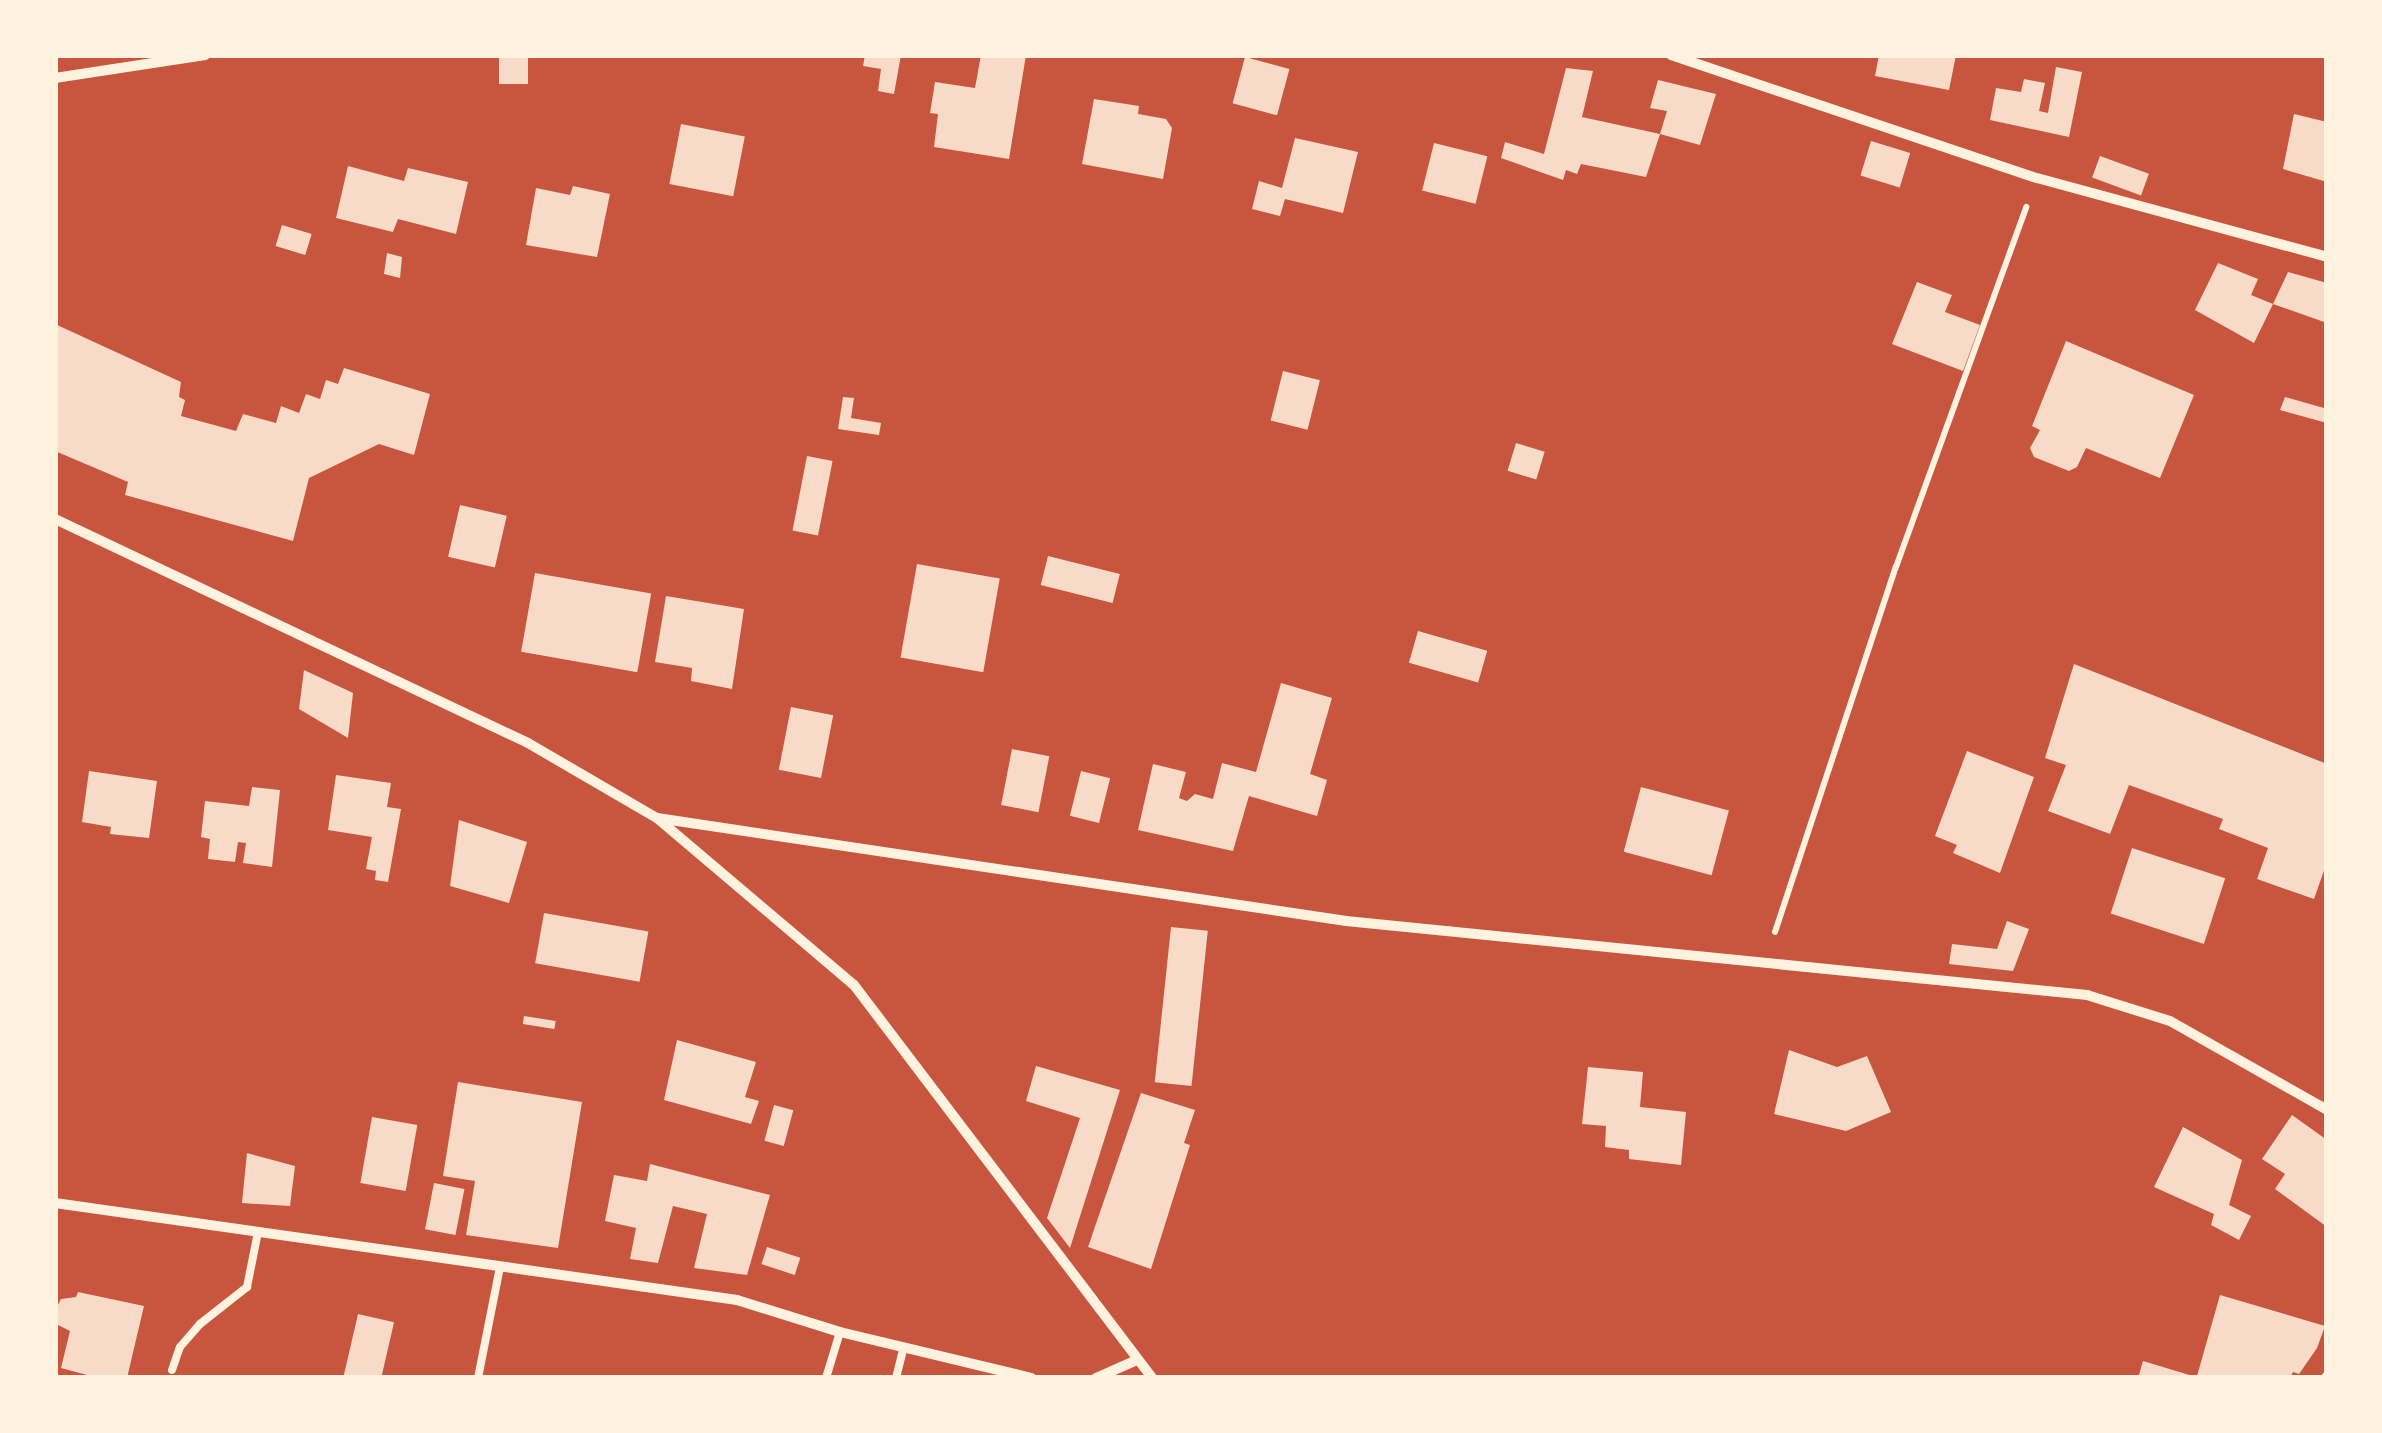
<!DOCTYPE html>
<style>
body{margin:0}
#map{position:relative;width:2382px;height:1433px;overflow:hidden;background:#c8553d;font-family:"Public Sans",sans-serif}
div>[style]{position:absolute}
.building>*{inset:0;background:#f7dbc8;transform-origin:0 0}
.path>*{height:6px;margin:-3px;padding:0 3px;transform-origin:3px;border-radius:3px;background:#fff3e0}
.service>*{height:8px;margin:-4px;padding:0 4px;transform-origin:4px;border-radius:4px;background:#fff3e0}
.minor>*{height:10px;margin:-5px;padding:0 5px;transform-origin:5px;border-radius:5px;background:#fff3e0}
span{translate:-50% -50%;white-space:nowrap;text-align:center;line-height:1.15;-webkit-text-stroke:10px #fff3e0;paint-order:stroke}
.frame{position:absolute;inset:0;border:58px solid #fff3e0;pointer-events:none}
</style>
<div id="map">
<div class="building">
<i style="left:499px;top:55px;width:29px;height:29px"></i>
<i style="clip-path:polygon(865px 55px,901px 55px,894px 94px,878px 91px,881px 69px,863px 66px)"></i>
<i style="clip-path:polygon(981px 55px,1026px 55px,1009px 159px,934px 147px,938px 114px,930px 113px,935px 82px,975px 88px)"></i>
<i style="clip-path:polygon(1879px 55px,1956px 55px,1949px 90px,1875px 76px)"></i>
<i style="left:1245px;top:57px;width:46px;height:48px;rotate:15deg"></i>
<i style="clip-path:polygon(2056px 67px,2082px 72px,2069px 137px,1990px 120px,1996px 88px,2021px 92px,2024px 79px,2045px 83px,2039px 111px,2048px 113px)"></i>
<i style="clip-path:polygon(1566px 68px,1593px 71px,1582px 117px,1660px 134px,1646px 177px,1581px 164px,1577px 174px,1566px 170px,1563px 180px,1501px 158px,1505px 142px,1544px 154px)"></i>
<i style="clip-path:polygon(1658px 80px,1716px 94px,1700px 145px,1660px 134px,1667px 111px,1650px 108px)"></i>
<i style="clip-path:polygon(1094px 99px,1139px 106px,1138px 114px,1166px 119px,1172px 128px,1163px 179px,1082px 164px)"></i>
<i style="clip-path:polygon(2294px 114px,2327px 122px,2327px 182px,2283px 169px)"></i>
<i style="left:681px;top:124px;width:65px;height:61px;rotate:11deg"></i>
<i style="clip-path:polygon(1295px 138px,1358px 152px,1343px 213px,1285px 199px,1280px 216px,1252px 209px,1259px 181px,1282px 188px)"></i>
<i style="left:1871px;top:141px;width:41px;height:36px;rotate:17deg"></i>
<i style="left:1434px;top:143px;width:55px;height:49px;rotate:14deg"></i>
<i style="left:2100px;top:156px;width:52px;height:23px;rotate:20deg"></i>
<i style="clip-path:polygon(348px 166px,404px 181px,408px 168px,468px 182px,456px 234px,398px 219px,393px 232px,336px 218px)"></i>
<i style="clip-path:polygon(573px 186px,610px 194px,597px 257px,526px 245px,536px 188px,570px 195px)"></i>
<i style="left:282px;top:225px;width:31px;height:22px;rotate:17deg"></i>
<i style="clip-path:polygon(387px 253px,402px 257px,400px 278px,384px 274px)"></i>
<i style="clip-path:polygon(2218px 263px,2258px 279px,2251px 295px,2273px 304px,2254px 343px,2195px 310px)"></i>
<i style="clip-path:polygon(2288px 272px,2327px 283px,2327px 323px,2273px 304px)"></i>
<i style="clip-path:polygon(1917px 282px,1952px 295px,1945px 312px,1980px 325px,1963px 371px,1892px 344px)"></i>
<i style="clip-path:polygon(55px 324px,181px 382px,179px 397px,185px 400px,181px 416px,236px 431px,243px 414px,276px 423px,281px 406px,299px 413px,306px 394px,320px 399px,326px 380px,338px 384px,344px 368px,430px 394px,414px 455px,379px 444px,309px 478px,293px 541px,125px 495px,128px 482px,55px 451px)"></i>
<i style="clip-path:polygon(2066px 341px,2194px 395px,2160px 478px,2086px 448px,2077px 467px,2069px 471px,2034px 457px,2030px 448px,2040px 430px,2032px 426px)"></i>
<i style="left:1283px;top:371px;width:38px;height:51px;rotate:14deg"></i>
<i style="clip-path:polygon(843px 397px,854px 398px,851px 418px,881px 423px,879px 435px,838px 429px)"></i>
<i style="clip-path:polygon(2285px 397px,2324px 408px,2327px 401px,2327px 423px,2280px 410px)"></i>
<i style="left:1516px;top:443px;width:30px;height:29px;rotate:17deg"></i>
<i style="left:807px;top:456px;width:26px;height:76px;rotate:11deg"></i>
<i style="left:460px;top:505px;width:48px;height:53px;rotate:13deg"></i>
<i style="left:1048px;top:556px;width:74px;height:30px;rotate:14deg"></i>
<i style="left:917px;top:564px;width:84px;height:95px;rotate:10deg"></i>
<i style="left:535px;top:573px;width:118px;height:80px;rotate:10deg"></i>
<i style="clip-path:polygon(666px 596px,744px 609px,732px 689px,691px 681px,692px 668px,655px 662px)"></i>
<i style="left:1418px;top:631px;width:72px;height:33px;rotate:16deg"></i>
<i style="clip-path:polygon(2074px 664px,2327px 764px,2327px 862px,2314px 899px,2257px 879px,2268px 848px,2219px 829px,2223px 819px,2129px 785px,2110px 834px,2048px 811px,2066px 765px,2045px 758px)"></i>
<i style="clip-path:polygon(304px 670px,353px 693px,348px 738px,299px 709px)"></i>
<i style="clip-path:polygon(1281px 683px,1332px 698px,1310px 774px,1327px 780px,1317px 816px,1249px 796px,1233px 851px,1138px 830px,1153px 764px,1186px 772px,1179px 798px,1187px 801px,1195px 794px,1213px 799px,1222px 763px,1256px 772px)"></i>
<i style="left:791px;top:707px;width:43px;height:64px;rotate:11deg"></i>
<i style="left:1012px;top:749px;width:38px;height:57px;rotate:11deg"></i>
<i style="clip-path:polygon(1967px 751px,2034px 777px,2000px 873px,1953px 853px,1957px 845px,1935px 836px)"></i>
<i style="clip-path:polygon(89px 771px,157px 781px,149px 838px,110px 834px,111px 827px,82px 822px)"></i>
<i style="left:1081px;top:771px;width:30px;height:46px;rotate:14deg"></i>
<i style="clip-path:polygon(336px 775px,391px 783px,387px 807px,401px 809px,388px 882px,375px 880px,376px 871px,366px 869px,372px 837px,328px 830px)"></i>
<i style="clip-path:polygon(252px 787px,280px 790px,272px 867px,243px 863px,246px 843px,238px 842px,235px 862px,208px 859px,210px 839px,201px 837px,205px 801px,249px 806px)"></i>
<i style="left:1641px;top:787px;width:91px;height:67px;rotate:15deg"></i>
<i style="clip-path:polygon(459px 820px,527px 842px,509px 903px,450px 886px)"></i>
<i style="left:2132px;top:848px;width:98px;height:69px;rotate:18deg"></i>
<i style="left:544px;top:913px;width:106px;height:51px;rotate:10deg"></i>
<i style="clip-path:polygon(2007px 921px,2029px 929px,2013px 971px,1949px 964px,1952px 944px,1997px 949px)"></i>
<i style="left:1171px;top:927px;width:37px;height:156px;rotate:6deg"></i>
<i style="left:524px;top:1016px;width:32px;height:8px;rotate:9deg"></i>
<i style="clip-path:polygon(677px 1040px,756px 1062px,745px 1097px,759px 1101px,751px 1124px,664px 1100px)"></i>
<i style="clip-path:polygon(1789px 1050px,1837px 1067px,1867px 1056px,1891px 1112px,1846px 1131px,1774px 1114px)"></i>
<i style="clip-path:polygon(1036px 1066px,1120px 1090px,1070px 1248px,1047px 1218px,1080px 1118px,1026px 1101px)"></i>
<i style="clip-path:polygon(1588px 1067px,1643px 1072px,1640px 1107px,1686px 1112px,1681px 1165px,1629px 1159px,1629px 1150px,1605px 1147px,1606px 1126px,1582px 1124px)"></i>
<i style="clip-path:polygon(458px 1082px,582px 1102px,558px 1248px,466px 1235px,475px 1181px,443px 1176px)"></i>
<i style="clip-path:polygon(1141px 1093px,1195px 1110px,1184px 1143px,1190px 1145px,1151px 1269px,1088px 1247px)"></i>
<i style="left:774px;top:1105px;width:20px;height:37px;rotate:15deg"></i>
<i style="clip-path:polygon(2292px 1115px,2327px 1140px,2327px 1227px,2275px 1189px,2285px 1174px,2262px 1159px)"></i>
<i style="left:372px;top:1117px;width:46px;height:67px;rotate:10deg"></i>
<i style="clip-path:polygon(2183px 1127px,2242px 1160px,2229px 1205px,2251px 1216px,2239px 1240px,2211px 1225px,2214px 1214px,2154px 1187px)"></i>
<i style="clip-path:polygon(247px 1153px,295px 1166px,290px 1206px,242px 1203px)"></i>
<i style="clip-path:polygon(650px 1164px,770px 1195px,747px 1275px,694px 1268px,707px 1214px,673px 1206px,658px 1263px,630px 1259px,636px 1228px,605px 1221px,614px 1175px,647px 1181px)"></i>
<i style="left:434px;top:1183px;width:31px;height:47px;rotate:11deg"></i>
<i style="left:767px;top:1247px;width:35px;height:18px;rotate:18deg"></i>
<i style="clip-path:polygon(78px 1292px,144px 1306px,127px 1378px,98px 1378px,61px 1368px,70px 1331px,56px 1324px,55px 1311px,61px 1299px,76px 1297px)"></i>
<i style="clip-path:polygon(2220px 1295px,2325px 1326px,2317px 1348px,2299px 1374px,2293px 1372px,2290px 1378px,2197px 1376px)"></i>
<i style="left:358px;top:1314px;width:37px;height:65px;rotate:13deg"></i>
<i style="clip-path:polygon(2143px 1361px,2196px 1377px,2195px 1378px,2138px 1378px)"></i>
</div>
<div class="path">
<i style="left:1775px;top:932px;width:385px;rotate:-71.7deg"></i>
<i style="left:1896px;top:567px;width:383px;rotate:-70.1deg"></i>
</div>
<div class="service">
<i style="left:172px;top:1370px;width:24px;rotate:-71deg"></i>
<i style="left:180px;top:1347px;width:30px;rotate:-49deg"></i>
<i style="left:200px;top:1324px;width:60px;rotate:-38.2deg"></i>
<i style="left:247px;top:1287px;width:56px;rotate:-78.7deg"></i>
<i style="left:478px;top:1378px;width:113px;rotate:-78.8deg"></i>
<i style="left:826px;top:1378px;width:48px;rotate:-73.1deg"></i>
<i style="left:896px;top:1378px;width:32px;rotate:-76deg"></i>
</div>
<div class="minor">
<i style="left:1671px;top:55px;width:386px;rotate:18.6deg"></i>
<i style="left:2037px;top:178px;width:301px;rotate:15.2deg"></i>
<i style="left:55px;top:78px;width:152px;rotate:-8.7deg"></i>
<i style="left:55px;top:519px;width:523px;rotate:25.34deg"></i>
<i style="left:528px;top:743px;width:149px;rotate:30.2deg"></i>
<i style="left:657px;top:818px;width:258px;rotate:40.3deg"></i>
<i style="left:854px;top:985px;width:493px;rotate:52.8deg"></i>
<i style="left:657px;top:818px;width:697px;rotate:8.5deg"></i>
<i style="left:1346px;top:921px;width:745px;rotate:5.7deg"></i>
<i style="left:2087px;top:995px;width:87px;rotate:17.4deg"></i>
<i style="left:2170px;top:1021px;width:180px;rotate:29.5deg"></i>
<i style="left:55px;top:1203px;width:689px;rotate:8.09deg"></i>
<i style="left:737px;top:1300px;width:108px;rotate:17.3deg"></i>
<i style="left:840px;top:1332px;width:197px;rotate:13.5deg"></i>
<i style="left:1096px;top:1378px;width:45px;rotate:-23.7deg"></i>
<i style="left:2326px;top:1378px;width:2px;rotate:-63deg"></i>
</div>
<div class="frame"></div>
</div>
